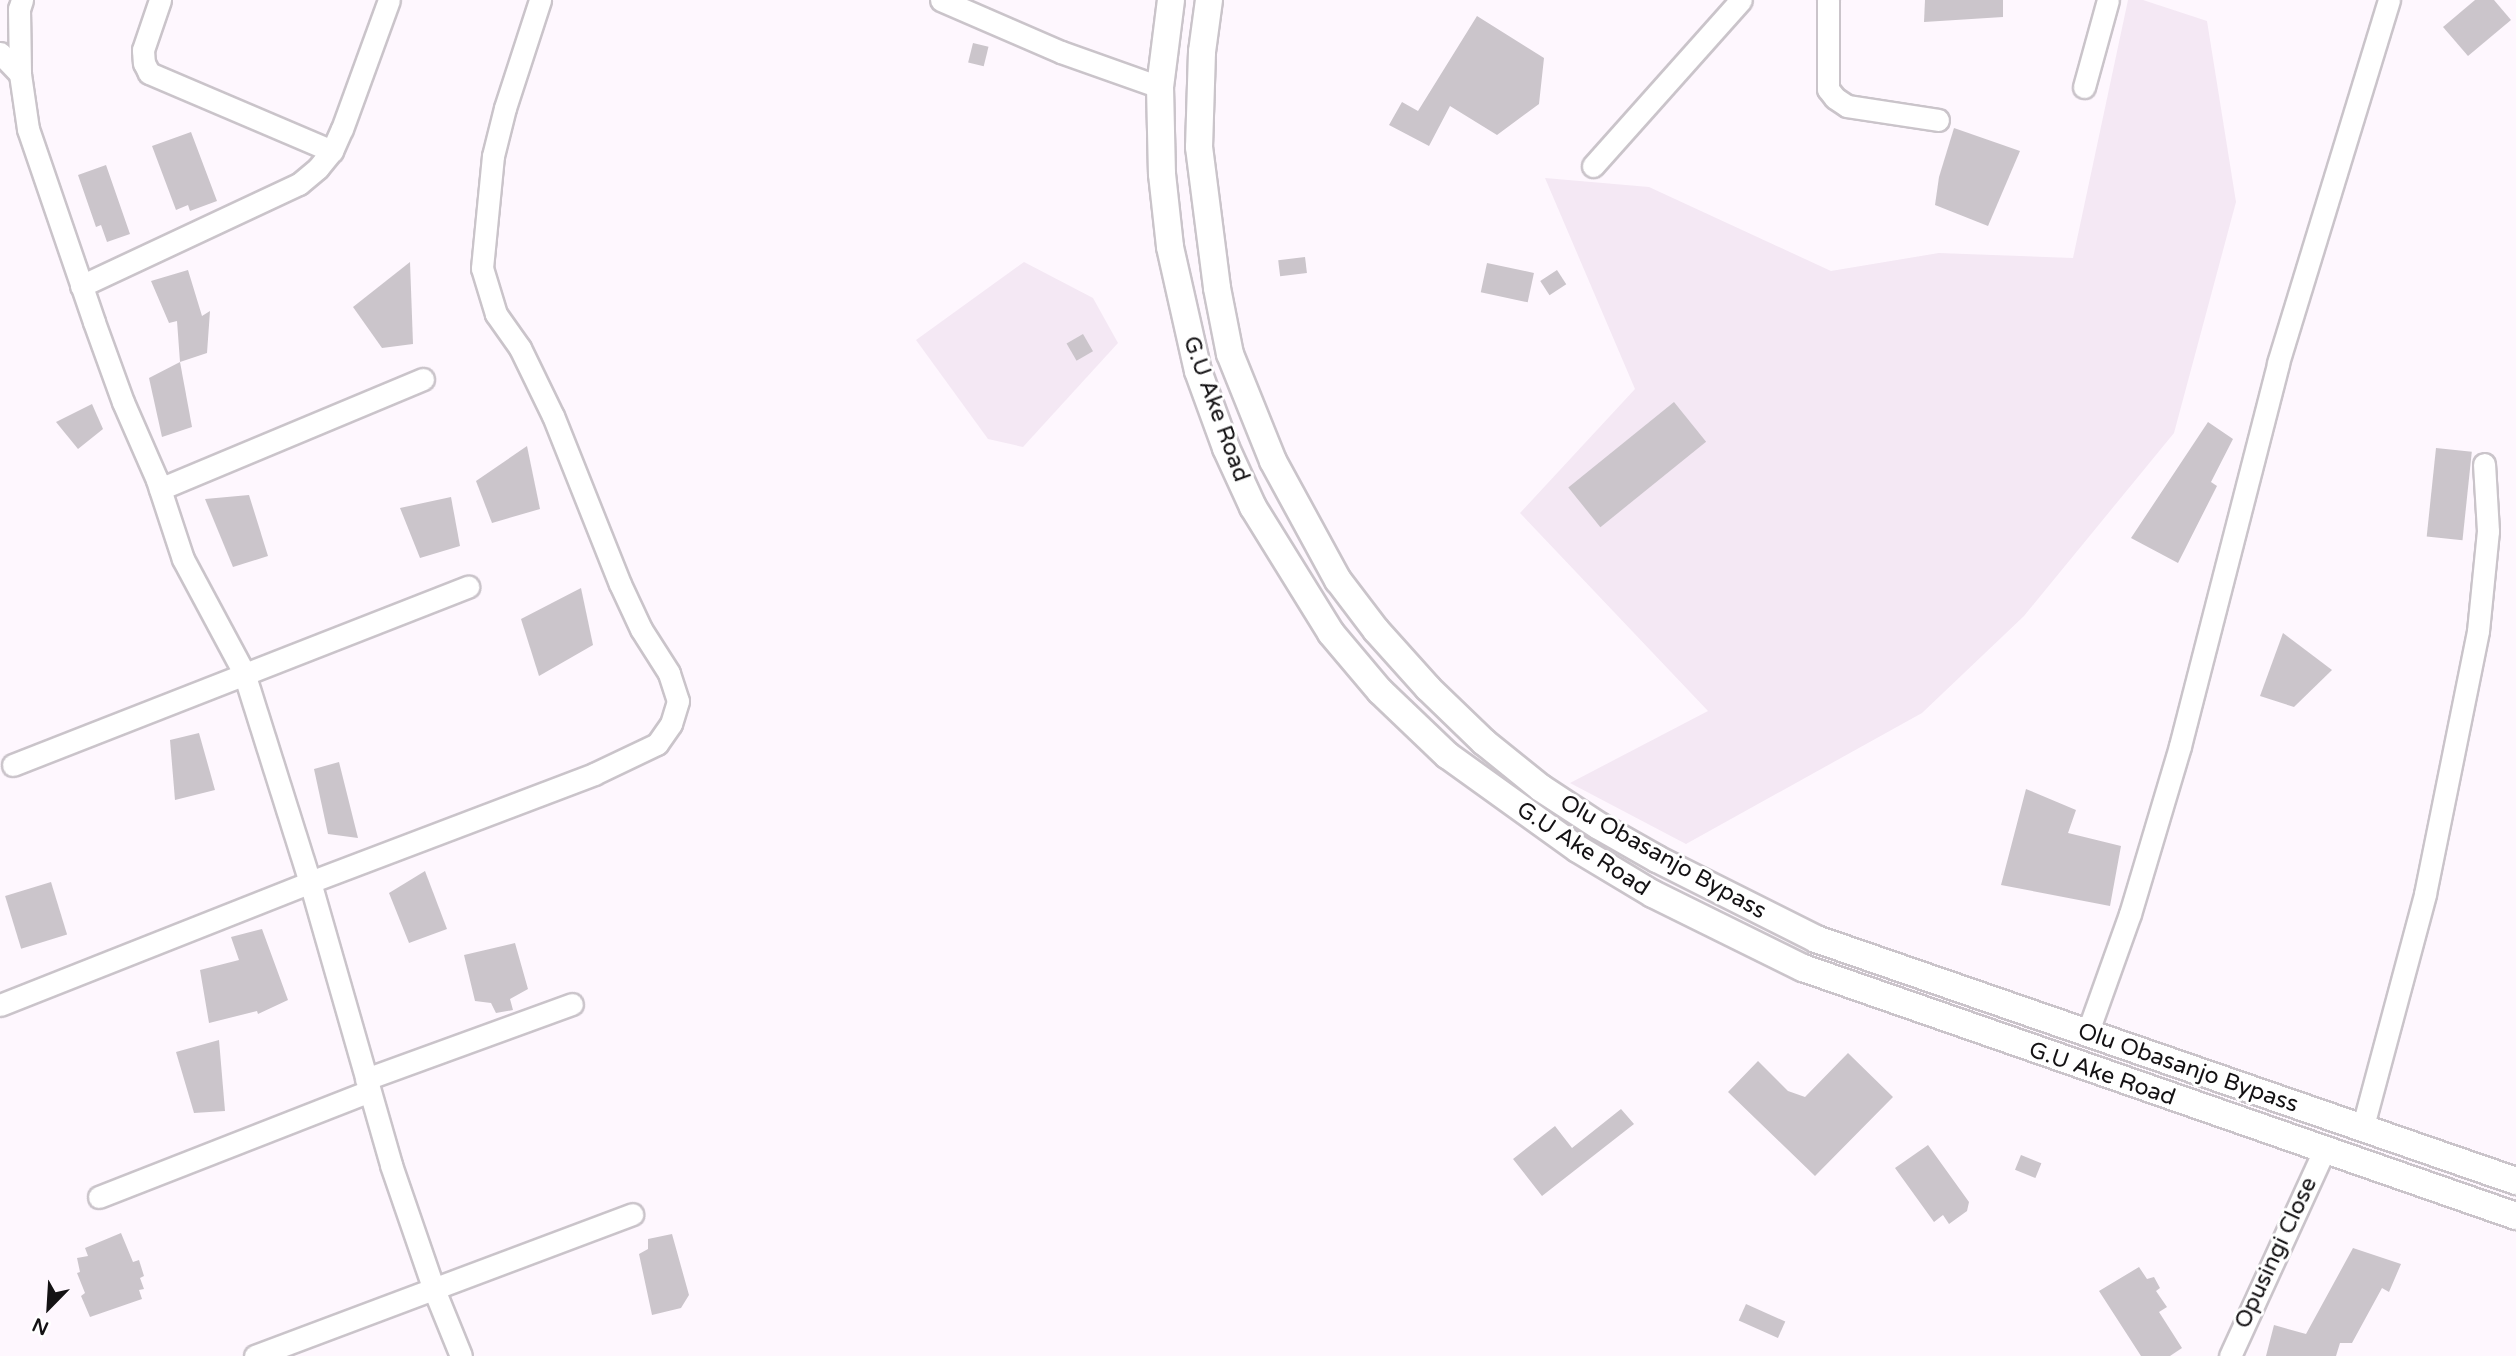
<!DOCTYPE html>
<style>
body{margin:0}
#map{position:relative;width:2516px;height:1356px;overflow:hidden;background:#fef7fe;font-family:"Varela Round",sans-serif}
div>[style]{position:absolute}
.built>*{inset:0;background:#f4e8f4}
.building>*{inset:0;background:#cbc5cb;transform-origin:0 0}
.roads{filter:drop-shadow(2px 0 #cac4ca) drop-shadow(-2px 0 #cac4ca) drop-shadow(0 2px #cac4ca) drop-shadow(0 -2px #cac4ca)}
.minor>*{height:21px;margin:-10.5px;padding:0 10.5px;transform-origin:10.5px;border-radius:10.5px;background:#fff}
.major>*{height:26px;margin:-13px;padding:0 13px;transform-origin:13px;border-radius:13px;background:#fff}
span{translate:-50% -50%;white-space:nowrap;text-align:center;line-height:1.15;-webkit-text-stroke:6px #fff;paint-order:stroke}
.street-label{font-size:23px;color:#141214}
.north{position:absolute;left:14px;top:1272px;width:70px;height:70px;-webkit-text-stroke:5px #fff;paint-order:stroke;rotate:204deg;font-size:19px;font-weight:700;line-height:28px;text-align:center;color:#141214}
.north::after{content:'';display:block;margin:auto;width:24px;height:32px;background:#141214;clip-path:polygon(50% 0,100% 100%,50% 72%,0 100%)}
</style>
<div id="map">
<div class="built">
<i style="clip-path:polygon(2128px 0,2143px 0,2207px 21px,2236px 202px,2174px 433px,2024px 616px,1922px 713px,1686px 844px,1570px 783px,1708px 711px,1520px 513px,1635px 389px,1545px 178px,1649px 187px,1831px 271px,1939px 253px,2073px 258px)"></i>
<i style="clip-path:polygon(1024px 262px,1093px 298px,1118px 343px,1023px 447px,988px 439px,916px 340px)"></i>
</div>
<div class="building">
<i style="clip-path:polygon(1925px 0,2003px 0,2003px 17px,1924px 22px)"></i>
<i style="clip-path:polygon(2475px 0,2494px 0,2511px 20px,2468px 56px,2443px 27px)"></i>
<i style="clip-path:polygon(1477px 16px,1544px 58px,1539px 104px,1497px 135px,1450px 106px,1429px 146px,1389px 125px,1402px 102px,1418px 111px)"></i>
<i style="left:973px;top:43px;width:16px;height:20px;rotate:14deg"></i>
<i style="clip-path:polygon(1954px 128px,2020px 151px,1988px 226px,1935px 205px,1939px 177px)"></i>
<i style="clip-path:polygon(191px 132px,217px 201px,190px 211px,188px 205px,176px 210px,152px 146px)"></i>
<i style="clip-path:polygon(106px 165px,130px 234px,107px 242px,101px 225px,96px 227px,78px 175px)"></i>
<i style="left:1305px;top:257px;width:16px;height:27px;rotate:83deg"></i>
<i style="clip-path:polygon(410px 262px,413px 344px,382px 348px,353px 307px)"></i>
<i style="left:1487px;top:263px;width:48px;height:30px;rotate:12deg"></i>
<i style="clip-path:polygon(188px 270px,202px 316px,210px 311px,207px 353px,180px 362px,177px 321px,169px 323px,151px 281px)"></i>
<i style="left:1557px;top:270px;width:17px;height:20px;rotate:57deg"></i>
<i style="left:1083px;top:334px;width:20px;height:19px;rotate:60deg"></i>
<i style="clip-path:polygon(180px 362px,192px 427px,162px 437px,149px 378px)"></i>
<i style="left:1674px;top:402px;width:51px;height:136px;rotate:51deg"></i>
<i style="clip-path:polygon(92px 404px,103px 429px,78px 449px,56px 422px)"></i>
<i style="clip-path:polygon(2208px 422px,2233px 439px,2211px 482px,2217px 486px,2178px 563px,2131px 538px)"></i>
<i style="clip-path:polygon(527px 446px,540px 509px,492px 523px,476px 481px)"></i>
<i style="left:2436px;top:448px;width:36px;height:89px;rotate:6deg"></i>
<i style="clip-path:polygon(249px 495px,268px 556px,233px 567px,205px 499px)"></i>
<i style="clip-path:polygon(451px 497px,460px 546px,420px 558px,400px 508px)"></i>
<i style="clip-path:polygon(581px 588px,593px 645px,539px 676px,521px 619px)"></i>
<i style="clip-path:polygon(2283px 633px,2332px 670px,2294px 707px,2260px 696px)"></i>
<i style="clip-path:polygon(199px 733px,215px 790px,175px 800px,170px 740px)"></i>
<i style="clip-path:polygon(339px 762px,358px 838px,328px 834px,314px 769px)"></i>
<i style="clip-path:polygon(2026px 789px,2076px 810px,2068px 833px,2121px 846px,2110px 906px,2001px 885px)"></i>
<i style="clip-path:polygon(425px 871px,447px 929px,409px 943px,389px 893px)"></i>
<i style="left:51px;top:882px;width:55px;height:48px;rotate:73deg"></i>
<i style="clip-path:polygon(262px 929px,288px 1000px,258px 1014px,257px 1011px,209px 1023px,200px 970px,239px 960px,231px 937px)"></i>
<i style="clip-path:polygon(515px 943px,528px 989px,510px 999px,513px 1010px,496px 1013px,491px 1003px,475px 1001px,464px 955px)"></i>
<i style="clip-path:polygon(219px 1040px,225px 1111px,194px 1113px,176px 1052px)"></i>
<i style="clip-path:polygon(1848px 1053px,1893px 1097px,1815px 1176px,1728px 1092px,1758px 1061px,1788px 1091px,1805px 1097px)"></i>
<i style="clip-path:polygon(1621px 1109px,1634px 1124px,1542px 1196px,1513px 1159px,1555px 1126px,1572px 1148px)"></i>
<i style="clip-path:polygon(1928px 1145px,1969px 1202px,1967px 1211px,1949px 1224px,1943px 1215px,1934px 1222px,1895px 1168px)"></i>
<i style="left:2021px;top:1155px;width:22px;height:16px;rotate:22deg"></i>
<i style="clip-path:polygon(121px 1233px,133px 1262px,139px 1260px,144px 1276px,140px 1278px,144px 1289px,139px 1290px,142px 1299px,90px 1317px,81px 1296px,85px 1293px,77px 1273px,80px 1272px,77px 1258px,88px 1256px,85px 1248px)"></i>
<i style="clip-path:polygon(672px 1234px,689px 1295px,681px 1308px,652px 1315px,639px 1254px,648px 1249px,648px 1239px)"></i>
<i style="clip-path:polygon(2353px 1248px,2401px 1264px,2389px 1292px,2382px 1288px,2352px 1343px,2340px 1343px,2336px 1356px,2266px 1356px,2274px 1325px,2306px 1334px)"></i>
<i style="clip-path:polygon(2139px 1267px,2147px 1279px,2154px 1277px,2160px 1288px,2156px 1291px,2167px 1307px,2159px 1312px,2182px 1348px,2170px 1356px,2141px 1356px,2099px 1291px)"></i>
<i style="left:1746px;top:1304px;width:43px;height:18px;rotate:24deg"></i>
</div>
<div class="roads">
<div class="minor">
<i style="left:22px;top:0;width:9px;rotate:108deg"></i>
<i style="left:19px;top:9px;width:65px;rotate:89.1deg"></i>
<i style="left:20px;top:74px;width:56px;rotate:81.7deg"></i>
<i style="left:28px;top:129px;width:204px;rotate:71.1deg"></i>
<i style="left:94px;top:322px;width:85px;rotate:70.1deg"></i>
<i style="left:123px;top:402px;width:85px;rotate:66.4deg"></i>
<i style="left:157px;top:480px;width:83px;rotate:71.8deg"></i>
<i style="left:183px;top:559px;width:129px;rotate:61.8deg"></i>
<i style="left:244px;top:673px;width:219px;rotate:72.5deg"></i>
<i style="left:310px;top:882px;width:294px;rotate:74deg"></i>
<i style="left:391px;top:1165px;width:129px;rotate:71deg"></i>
<i style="left:433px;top:1287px;width:74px;rotate:67.9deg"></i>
<i style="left:160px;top:0;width:53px;rotate:108.8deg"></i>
<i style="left:143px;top:50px;width:13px;rotate:86deg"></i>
<i style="left:144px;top:63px;width:11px;rotate:63deg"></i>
<i style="left:149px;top:73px;width:199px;rotate:23.1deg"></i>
<i style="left:941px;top:0;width:131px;rotate:23.4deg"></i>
<i style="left:1061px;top:52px;width:105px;rotate:19.5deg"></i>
<i style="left:1828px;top:0;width:89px;rotate:90deg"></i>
<i style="left:1828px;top:89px;width:11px;rotate:52deg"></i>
<i style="left:1835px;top:98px;width:14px;rotate:34deg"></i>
<i style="left:1847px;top:106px;width:92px;rotate:8.7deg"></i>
<i style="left:0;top:53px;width:29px;rotate:46deg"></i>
<i style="left:2084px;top:87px;width:90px;rotate:-74.6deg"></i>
<i style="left:1593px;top:166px;width:222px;rotate:-48.3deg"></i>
<i style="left:81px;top:286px;width:241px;rotate:-25.1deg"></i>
<i style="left:299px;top:184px;width:25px;rotate:-40deg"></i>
<i style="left:318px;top:168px;width:22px;rotate:-51deg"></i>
<i style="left:332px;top:151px;width:24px;rotate:-66deg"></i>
<i style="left:342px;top:129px;width:137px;rotate:-70deg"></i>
<i style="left:160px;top:489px;width:285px;rotate:-22.7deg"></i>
<i style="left:13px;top:765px;width:489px;rotate:-21.4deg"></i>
<i style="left:0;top:1005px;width:334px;rotate:-21.6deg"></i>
<i style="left:310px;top:882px;width:304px;rotate:-20.8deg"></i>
<i style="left:594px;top:774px;width:70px;rotate:-25.5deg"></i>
<i style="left:657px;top:744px;width:24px;rotate:-55deg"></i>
<i style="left:671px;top:724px;width:24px;rotate:-73deg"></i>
<i style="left:678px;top:701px;width:29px;rotate:-108deg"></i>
<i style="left:669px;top:673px;width:52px;rotate:-122.5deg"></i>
<i style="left:641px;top:629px;width:50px;rotate:-115deg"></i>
<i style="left:620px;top:584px;width:181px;rotate:-111.7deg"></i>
<i style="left:553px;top:416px;width:76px;rotate:-115.9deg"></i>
<i style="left:520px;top:348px;width:42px;rotate:-125.2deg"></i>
<i style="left:496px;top:314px;width:48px;rotate:-106.9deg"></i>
<i style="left:482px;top:268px;width:113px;rotate:-84.4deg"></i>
<i style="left:493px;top:156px;width:49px;rotate:-76deg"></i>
<i style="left:505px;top:108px;width:114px;rotate:-72deg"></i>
<i style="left:2087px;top:1034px;width:127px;rotate:-70.3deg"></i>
<i style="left:2130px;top:914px;width:175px;rotate:-73.4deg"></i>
<i style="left:2180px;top:746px;width:395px;rotate:-75.6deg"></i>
<i style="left:2278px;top:363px;width:380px;rotate:-73deg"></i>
<i style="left:366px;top:1079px;width:219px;rotate:-20deg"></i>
<i style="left:2363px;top:1126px;width:240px;rotate:-75deg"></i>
<i style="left:2425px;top:894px;width:268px;rotate:-78.6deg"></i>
<i style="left:2478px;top:631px;width:100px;rotate:-84.3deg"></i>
<i style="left:2488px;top:531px;width:67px;rotate:-93.4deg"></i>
<i style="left:99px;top:1197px;width:290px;rotate:-21.4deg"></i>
<i style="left:255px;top:1356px;width:403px;rotate:-20.6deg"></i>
<i style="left:2230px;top:1356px;width:226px;rotate:-65.4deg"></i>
</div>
<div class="major">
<i style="left:1171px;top:0;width:88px;rotate:97.2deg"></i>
<i style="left:1160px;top:87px;width:87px;rotate:88.7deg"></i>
<i style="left:1162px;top:174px;width:73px;rotate:83.7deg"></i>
<i style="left:1170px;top:247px;width:127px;rotate:77.3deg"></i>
<i style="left:1198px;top:371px;width:82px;rotate:70deg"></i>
<i style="left:1226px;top:448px;width:65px;rotate:65.4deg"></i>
<i style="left:1253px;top:507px;width:148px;rotate:58.2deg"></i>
<i style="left:1331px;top:633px;width:76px;rotate:49.8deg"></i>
<i style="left:1380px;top:691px;width:93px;rotate:43.7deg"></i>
<i style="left:1447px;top:755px;width:161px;rotate:35.7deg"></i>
<i style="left:1578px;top:849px;width:87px;rotate:31deg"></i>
<i style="left:1653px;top:894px;width:167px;rotate:26.3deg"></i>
<i style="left:1803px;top:968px;width:755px;rotate:19.18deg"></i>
<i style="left:1209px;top:0;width:52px;rotate:97.7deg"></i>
<i style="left:1202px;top:52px;width:95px;rotate:91.8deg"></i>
<i style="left:1199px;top:147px;width:142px;rotate:82.7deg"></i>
<i style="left:1217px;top:288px;width:67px;rotate:78.9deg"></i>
<i style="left:1230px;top:354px;width:115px;rotate:68.1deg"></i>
<i style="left:1273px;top:461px;width:136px;rotate:61.4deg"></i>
<i style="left:1338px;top:580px;width:63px;rotate:52.8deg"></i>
<i style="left:1376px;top:630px;width:78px;rotate:48.1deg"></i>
<i style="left:1428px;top:688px;width:78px;rotate:44deg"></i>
<i style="left:1484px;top:742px;width:73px;rotate:38.9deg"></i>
<i style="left:1541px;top:788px;width:69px;rotate:33.2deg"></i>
<i style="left:1599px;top:826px;width:67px;rotate:29.6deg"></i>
<i style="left:1657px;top:859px;width:178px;rotate:26.7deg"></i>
<i style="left:1816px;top:939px;width:741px;rotate:19.07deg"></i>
</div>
</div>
<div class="street-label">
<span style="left:1216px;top:409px;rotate:70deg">G.U Ake Road</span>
<span style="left:1583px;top:849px;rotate:33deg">G.U Ake Road</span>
<span style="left:1663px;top:857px;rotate:29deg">Olu Obasanjo Bypass</span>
<span style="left:2188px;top:1068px;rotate:19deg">Olu Obasanjo Bypass</span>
<span style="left:2102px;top:1074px;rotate:19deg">G.U Ake Road</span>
<span style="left:2276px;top:1253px;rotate:-65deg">Opusingi Close</span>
</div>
<div class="north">N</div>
</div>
